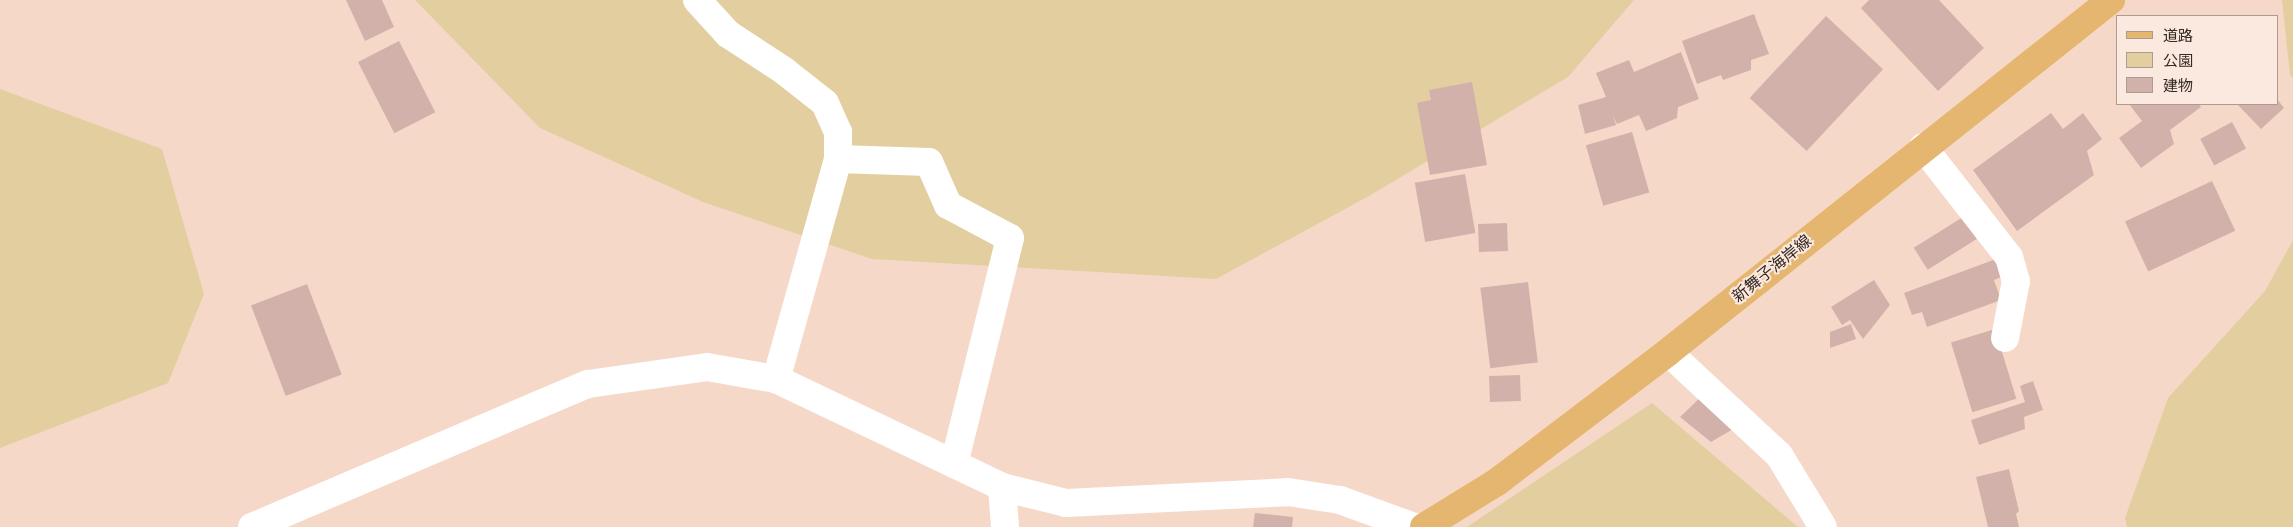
<!DOCTYPE html>
<meta charset="utf-8">
<style>
body{margin:0}
#map{position:relative;width:2293px;height:527px;overflow:hidden;background:#f6d8c8;font-family:"Times New Roman","Noto Sans JP",serif}
div>[style]{position:absolute}
.green>*{inset:0;background:#e3cea0}
.building>*{inset:0;background:#d3b1ab;transform-origin:0 0}
.minor>*{height:28px;margin:-14px;padding:0 14px;transform-origin:14px;border-radius:14px;background:#fff}
.major>*{height:28px;margin:-14px;padding:0 14px;transform-origin:14px;border-radius:14px;background:#e5b670}
span{translate:-50% -50%;white-space:nowrap;text-align:center;line-height:1.15;-webkit-text-stroke:4px #fbe8de;paint-order:stroke}
.street-label{font-size:16px;color:#342923}
.legend{position:absolute;left:2116px;top:15px;width:162px;height:90px;box-sizing:border-box;background:#fbe8de;border:1px solid #ab9c93;margin:0;padding:6px 9px;list-style:none;font-size:15px;color:#342923}
.legend li{display:flex;align-items:center;gap:10px;height:25px}
.legend b{width:25px;border:1px solid #ab9c93}
</style>
<div id="map">
<div class="green">
<i style="clip-path:polygon(415px 0,1634px 0,1568px 77px,1369px 196px,1216px 279px,872px 259px,703px 202px,540px 128px)"></i>
<i style="clip-path:polygon(2282px 0,2293px 0,2293px 78px,2290px 75px)"></i>
<i style="clip-path:polygon(0 89px,162px 149px,204px 294px,168px 383px,0 448px)"></i>
<i style="clip-path:polygon(2293px 240px,2293px 527px,2127px 527px,2125px 518px,2168px 398px,2265px 291px)"></i>
<i style="clip-path:polygon(1652px 403px,1798px 527px,1467px 527px)"></i>
</div>
<div class="building">
<i style="clip-path:polygon(346px 0,382px 0,394px 27px,365px 41px)"></i>
<i style="clip-path:polygon(1869px 0,1939px 0,1984px 48px,1938px 91px,1861px 8px)"></i>
<i style="clip-path:polygon(1754px 14px,1769px 54px,1751px 60px,1751px 70px,1723px 80px,1721px 75px,1697px 84px,1682px 41px)"></i>
<i style="left:1826px;top:16px;width:78px;height:112px;rotate:43deg"></i>
<i style="left:399px;top:41px;width:80px;height:46px;rotate:63deg"></i>
<i style="clip-path:polygon(1681px 52px,1699px 99px,1678px 107px,1677px 118px,1646px 131px,1639px 115px,1617px 124px,1613px 116px,1616px 125px,1585px 134px,1578px 105px,1606px 97px,1596px 73px,1629px 60px,1634px 72px)"></i>
<i style="clip-path:polygon(1472px 82px,1487px 165px,1430px 175px,1417px 103px,1431px 100px,1429px 90px)"></i>
<i style="clip-path:polygon(2277px 99px,2284px 108px,2261px 129px,2237px 104px,2277px 104px)"></i>
<i style="clip-path:polygon(2129px 104px,2199px 104px,2201px 107px,2170px 130px,2174px 144px,2141px 168px,2119px 138px,2142px 121px)"></i>
<i style="clip-path:polygon(2051px 113px,2063px 129px,2083px 113px,2102px 139px,2087px 151px,2094px 175px,2017px 231px,1973px 170px)"></i>
<i style="left:2232px;top:122px;width:30px;height:36px;rotate:62deg"></i>
<i style="left:1632px;top:132px;width:63px;height:48px;rotate:74deg"></i>
<i style="left:1465px;top:174px;width:60px;height:51px;rotate:80deg"></i>
<i style="left:2212px;top:181px;width:55px;height:96px;rotate:65deg"></i>
<i style="left:1963px;top:217px;width:26px;height:58px;rotate:58deg"></i>
<i style="left:1507px;top:223px;width:28px;height:29px;rotate:88deg"></i>
<i style="clip-path:polygon(1996px 259px,2002px 277px,1994px 280px,2001px 300px,1927px 327px,1922px 312px,1912px 315px,1904px 293px)"></i>
<i style="clip-path:polygon(1874px 280px,1890px 305px,1863px 339px,1850px 320px,1842px 325px,1831px 307px)"></i>
<i style="left:1528px;top:282px;width:81px;height:48px;rotate:83deg"></i>
<i style="left:307px;top:284px;width:97px;height:60px;rotate:69deg"></i>
<i style="clip-path:polygon(1851px 324px,1856px 339px,1830px 348px,1830px 332px)"></i>
<i style="left:1995px;top:329px;width:73px;height:46px;rotate:73deg"></i>
<i style="left:1520px;top:375px;width:26px;height:31px;rotate:88deg"></i>
<i style="clip-path:polygon(2033px 381px,2043px 410px,2024px 417px,2025px 429px,1979px 445px,1971px 420px,2025px 402px,2020px 386px)"></i>
<i style="clip-path:polygon(1707px 391px,1740px 425px,1711px 442px,1680px 417px)"></i>
<i style="clip-path:polygon(2009px 469px,2019px 511px,2016px 514px,2019px 527px,1988px 527px,1976px 477px)"></i>
<i style="clip-path:polygon(1255px 513px,1293px 517px,1292px 527px,1253px 527px)"></i>
</div>
<div class="minor">
<i style="left:697px;top:0;width:46px;rotate:47.6deg"></i>
<i style="left:728px;top:34px;width:66px;rotate:33.2deg"></i>
<i style="left:783px;top:70px;width:53px;rotate:38.2deg"></i>
<i style="left:825px;top:103px;width:32px;rotate:66deg"></i>
<i style="left:838px;top:132px;width:27px;rotate:90deg"></i>
<i style="left:838px;top:159px;width:229px;rotate:105.7deg"></i>
<i style="left:1923px;top:147px;width:140px;rotate:52deg"></i>
<i style="left:2009px;top:257px;width:25px;rotate:74deg"></i>
<i style="left:2016px;top:281px;width:58px;rotate:100.9deg"></i>
<i style="left:838px;top:159px;width:91px;rotate:1.9deg"></i>
<i style="left:929px;top:162px;width:47px;rotate:66.2deg"></i>
<i style="left:948px;top:205px;width:70px;rotate:28deg"></i>
<i style="left:1010px;top:238px;width:233px;rotate:103.9deg"></i>
<i style="left:1668px;top:352px;width:151px;rotate:42.9deg"></i>
<i style="left:1779px;top:455px;width:84px;rotate:58.6deg"></i>
<i style="left:1002px;top:487px;width:40px;rotate:85.7deg"></i>
<i style="left:252px;top:527px;width:365px;rotate:-23.1deg"></i>
<i style="left:588px;top:384px;width:120px;rotate:-8.1deg"></i>
<i style="left:707px;top:367px;width:70px;rotate:9.9deg"></i>
<i style="left:776px;top:379px;width:250px;rotate:25.5deg"></i>
<i style="left:1002px;top:487px;width:66px;rotate:14deg"></i>
<i style="left:1066px;top:503px;width:222px;rotate:-2.8deg"></i>
<i style="left:1288px;top:492px;width:53px;rotate:8.7deg"></i>
<i style="left:1340px;top:500px;width:79px;rotate:20deg"></i>
</div>
<div class="major">
<i style="left:1424px;top:527px;width:86px;rotate:-31.7deg"></i>
<i style="left:1497px;top:482px;width:215px;rotate:-37.2deg"></i>
<i style="left:1668px;top:352px;width:566px;rotate:-38.47deg"></i>
</div>
<div class="street-label">
<span style="left:1772px;top:269px;rotate:-39deg">新舞子海岸線</span>
</div>
<ul class="legend">
<li><b style="height:6px;background:#e5b670"></b>道路</li>
<li><b style="height:14px;background:#e3cea0"></b>公園</li>
<li><b style="height:14px;background:#d3b1ab"></b>建物</li>
</ul>
</div>
